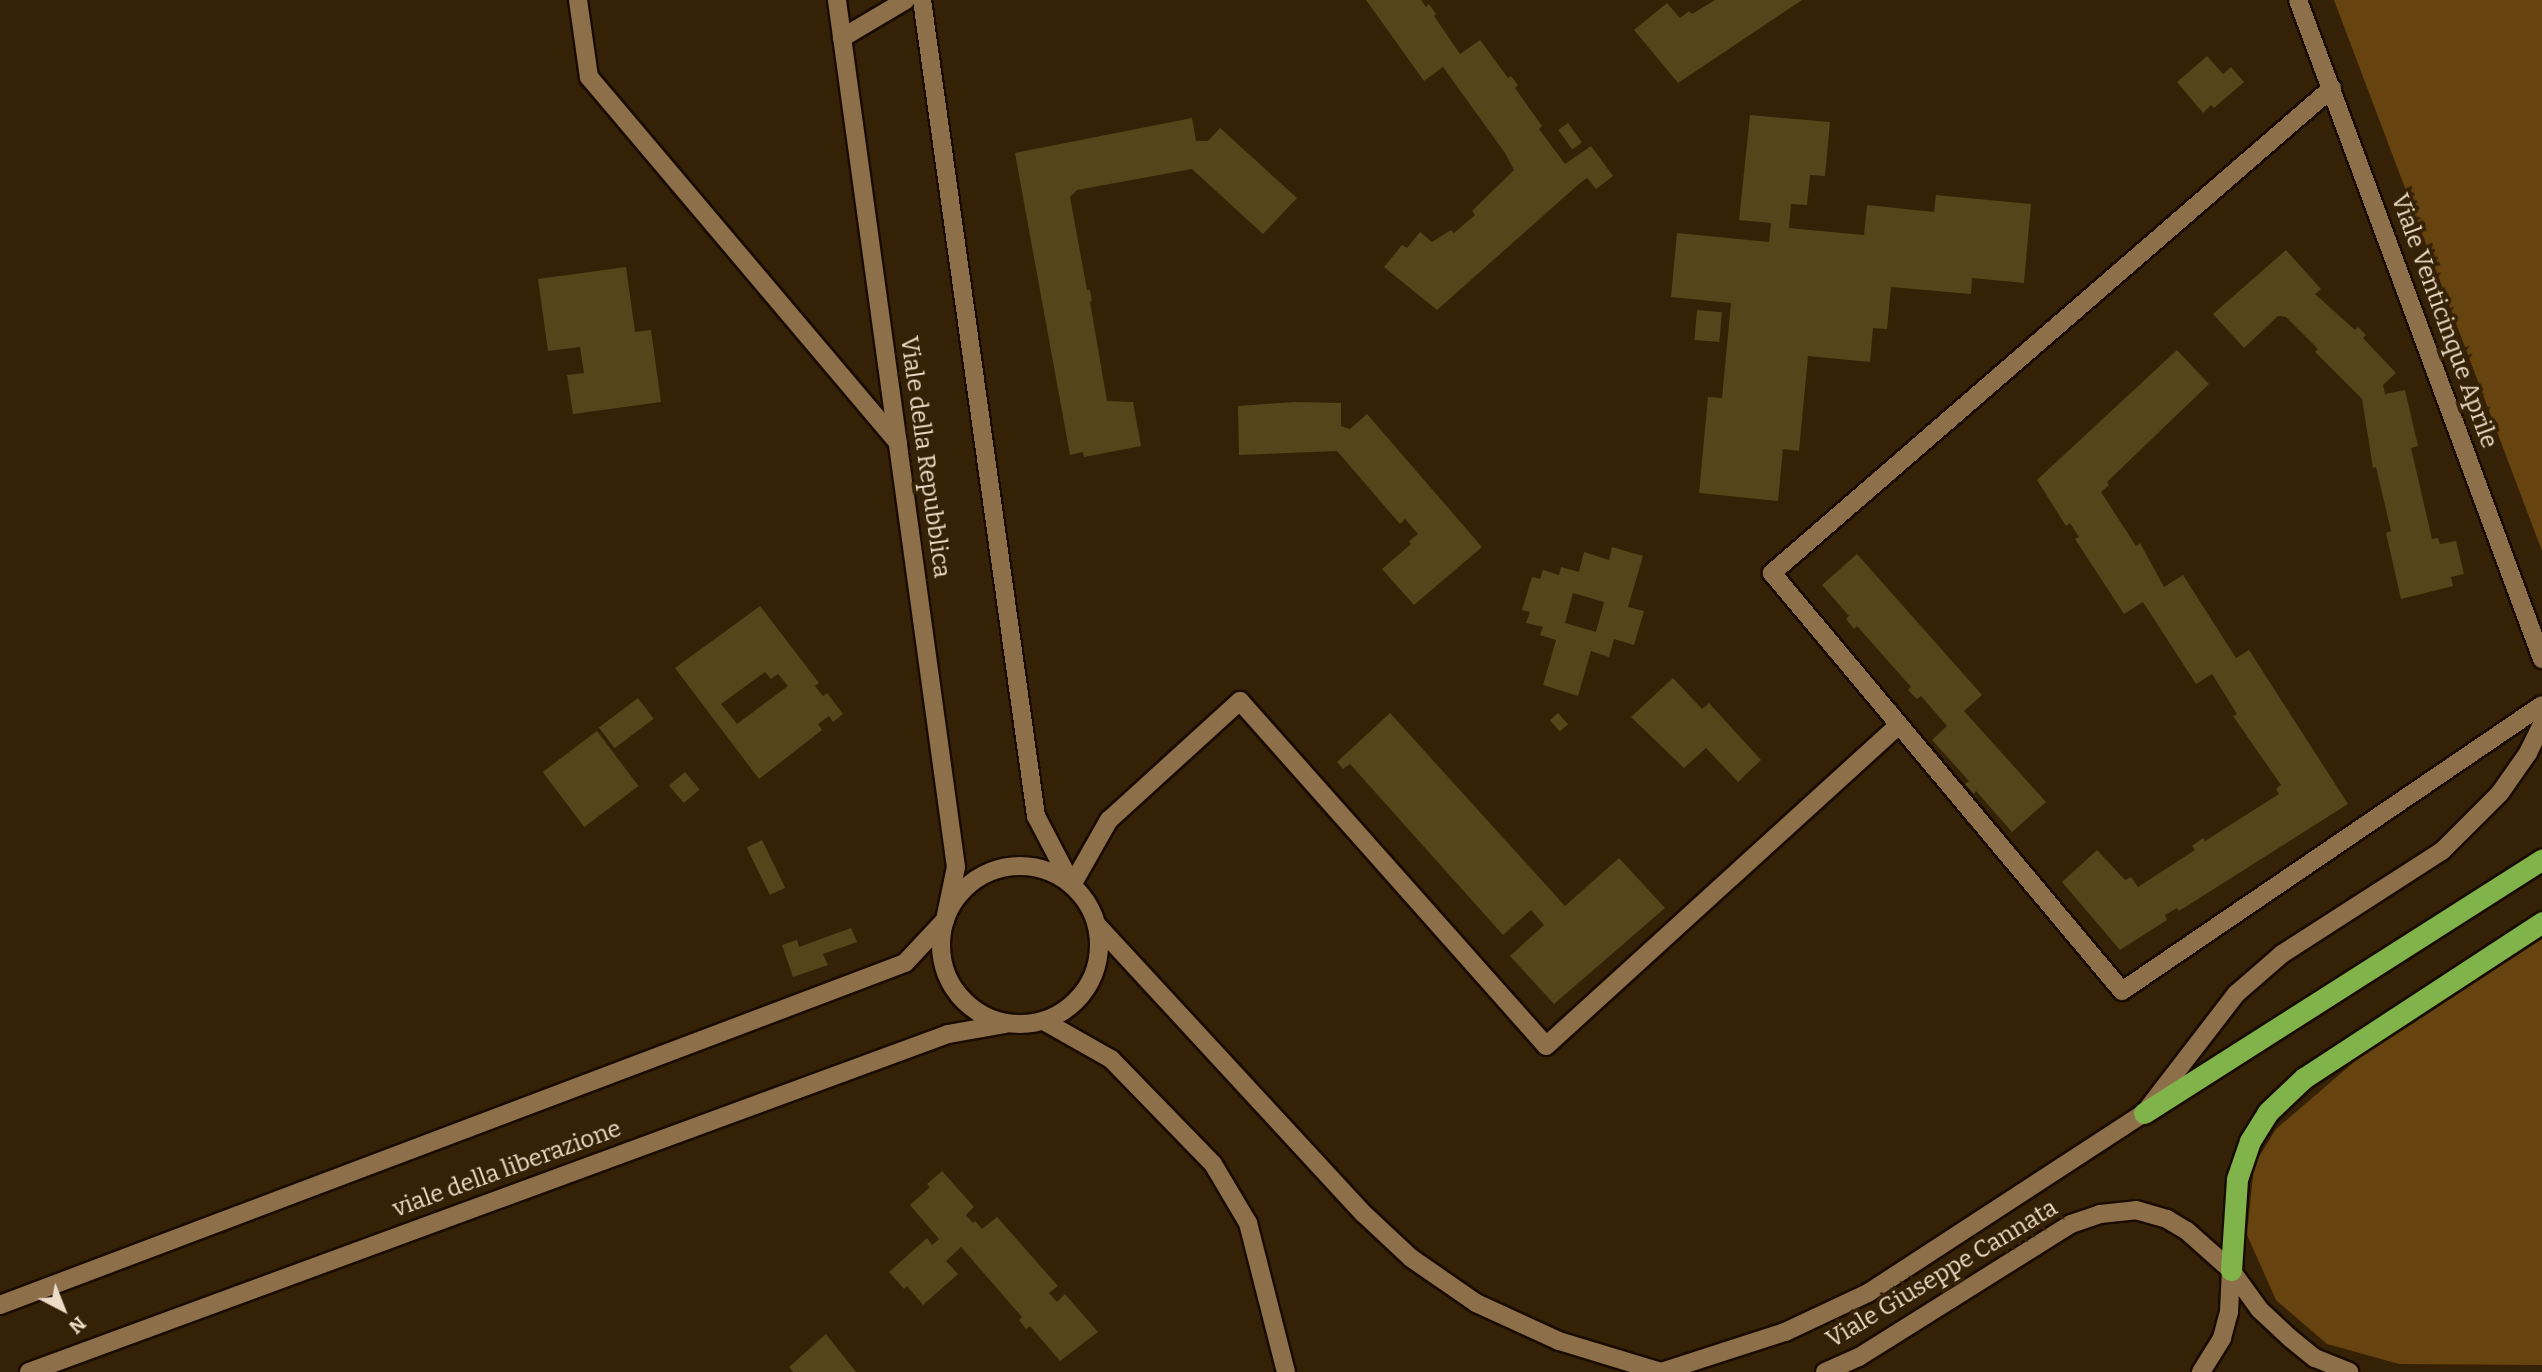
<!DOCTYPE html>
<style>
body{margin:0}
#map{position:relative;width:2542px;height:1372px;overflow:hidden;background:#352105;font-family:Bitter,serif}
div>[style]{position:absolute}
.green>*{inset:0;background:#674310}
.building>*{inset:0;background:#54451a;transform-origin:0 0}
.roads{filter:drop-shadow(2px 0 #190b00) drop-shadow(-2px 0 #190b00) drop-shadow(0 2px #190b00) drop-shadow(0 -2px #190b00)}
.street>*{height:18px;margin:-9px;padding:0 9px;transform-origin:9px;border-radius:9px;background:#8d6f4a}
.street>.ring{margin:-9px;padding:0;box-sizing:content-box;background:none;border:18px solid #8d6f4a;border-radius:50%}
.secondary>*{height:18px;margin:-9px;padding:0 9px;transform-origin:9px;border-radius:9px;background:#8d6f4a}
.highway>*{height:21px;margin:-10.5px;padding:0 10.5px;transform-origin:10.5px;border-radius:10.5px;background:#81b34b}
span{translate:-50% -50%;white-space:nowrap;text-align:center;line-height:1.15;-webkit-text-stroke:7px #352105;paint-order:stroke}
.street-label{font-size:24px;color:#eddcc8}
.north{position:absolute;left:28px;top:1274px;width:70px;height:70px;-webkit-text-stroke:5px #352105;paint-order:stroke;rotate:138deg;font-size:19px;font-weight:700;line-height:28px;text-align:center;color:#eddcc8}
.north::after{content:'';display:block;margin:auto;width:24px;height:32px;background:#eddcc8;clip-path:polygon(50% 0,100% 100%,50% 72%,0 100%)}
</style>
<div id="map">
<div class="green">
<i style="clip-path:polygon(2334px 0,2542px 0,2542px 551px)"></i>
<i style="clip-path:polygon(2542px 938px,2542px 1365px,2399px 1364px,2327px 1344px,2276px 1300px,2247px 1235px,2254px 1165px,2276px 1129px,2361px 1056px)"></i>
</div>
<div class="building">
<i style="clip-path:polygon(1366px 0,1421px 0,1426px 7px,1429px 4px,1436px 14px,1434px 16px,1460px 54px,1480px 40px,1508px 78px,1511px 76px,1518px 85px,1515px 88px,1542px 126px,1539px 129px,1565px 164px,1591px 146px,1613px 176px,1596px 189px,1587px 178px,1579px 184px,1437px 310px,1384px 267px,1402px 245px,1407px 248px,1420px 232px,1432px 242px,1451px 230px,1454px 233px,1475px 215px,1472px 211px,1514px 170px,1505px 153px,1443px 67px,1424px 81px)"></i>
<i style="clip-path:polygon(1715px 0,1802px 0,1678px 83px,1634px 30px,1667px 3px,1680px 18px,1689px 11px,1692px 14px)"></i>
<i style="clip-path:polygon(2207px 56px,2223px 74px,2231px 67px,2244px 82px,2214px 108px,2211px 105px,2203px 113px,2177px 82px)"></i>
<i style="clip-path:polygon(1750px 115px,1830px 122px,1825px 176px,1810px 175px,1807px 205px,1791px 204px,1789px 228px,1864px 235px,1867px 205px,1934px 212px,1936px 195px,2031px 204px,2024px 283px,1972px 278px,1971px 294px,1891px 287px,1887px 329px,1873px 328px,1870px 362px,1808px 356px,1799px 451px,1783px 449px,1778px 501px,1699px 493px,1708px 397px,1722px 398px,1731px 303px,1671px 297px,1677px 233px,1769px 242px,1771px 223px,1739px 220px)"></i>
<i style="clip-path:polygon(1192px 118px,1196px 141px,1208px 141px,1220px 128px,1297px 198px,1263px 234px,1192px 169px,1077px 190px,1070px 197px,1087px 290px,1090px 290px,1092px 301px,1090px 302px,1107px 401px,1133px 402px,1141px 446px,1084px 457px,1083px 452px,1070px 455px,1015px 153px)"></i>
<i style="left:1568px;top:123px;width:24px;height:12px;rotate:54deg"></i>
<i style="clip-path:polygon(2286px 250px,2321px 289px,2315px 294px,2355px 330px,2358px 327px,2366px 335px,2363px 338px,2396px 373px,2383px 385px,2385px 394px,2405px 390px,2418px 446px,2411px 448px,2432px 539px,2438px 538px,2440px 544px,2456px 541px,2464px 574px,2451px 577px,2453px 586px,2401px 599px,2386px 533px,2391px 531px,2376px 467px,2373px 468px,2362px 399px,2315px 352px,2318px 349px,2286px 317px,2278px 316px,2244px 348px,2213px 314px)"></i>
<i style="clip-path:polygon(626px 267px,635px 332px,651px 330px,661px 402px,573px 414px,567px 375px,584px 373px,580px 347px,548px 351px,538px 279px)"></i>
<i style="left:1697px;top:310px;width:25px;height:30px;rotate:5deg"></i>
<i style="clip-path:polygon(2177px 350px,2209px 384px,2107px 482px,2109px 485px,2101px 492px,2136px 546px,2140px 543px,2164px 587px,2183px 575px,2236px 658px,2249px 650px,2348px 804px,2179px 911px,2177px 908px,2165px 915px,2167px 920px,2120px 950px,2062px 882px,2097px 850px,2125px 880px,2131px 877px,2138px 887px,2195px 850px,2192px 846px,2203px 838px,2205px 841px,2279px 794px,2276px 789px,2281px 785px,2233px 716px,2237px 714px,2212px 674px,2196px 684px,2143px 602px,2124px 614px,2075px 539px,2079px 537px,2070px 523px,2066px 526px,2037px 480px)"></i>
<i style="clip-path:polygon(1295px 402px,1341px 403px,1341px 426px,1350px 429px,1367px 414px,1482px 547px,1414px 605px,1382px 569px,1411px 544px,1409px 541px,1418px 534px,1405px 519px,1400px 524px,1337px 451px,1239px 455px,1238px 406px)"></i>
<i style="clip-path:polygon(evenodd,1612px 547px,1643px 556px,1628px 607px,1644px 611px,1634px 645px,1614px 639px,1609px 657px,1591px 651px,1578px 696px,1543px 685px,1556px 640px,1540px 635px,1543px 627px,1526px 623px,1530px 612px,1522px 610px,1532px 577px,1540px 579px,1543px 570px,1559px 575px,1561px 567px,1579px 572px,1584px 552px,1609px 560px,1612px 547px,1573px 593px,1604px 602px,1596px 632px,1565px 623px,1573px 593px)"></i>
<i style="clip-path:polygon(1857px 554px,1982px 695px,1964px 711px,2046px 802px,2012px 832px,1976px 791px,1974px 794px,1965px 784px,1969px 781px,1932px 740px,1947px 726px,1921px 696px,1917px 699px,1908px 690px,1911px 687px,1857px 626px,1854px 629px,1846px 619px,1849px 616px,1822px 585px)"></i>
<i style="clip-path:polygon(evenodd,760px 606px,819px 683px,815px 686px,823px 696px,827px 693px,843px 714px,833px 722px,829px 716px,818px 724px,822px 730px,759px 779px,675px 668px,760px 606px,765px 672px,771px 679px,778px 674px,788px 686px,737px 724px,721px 704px,765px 672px)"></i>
<i style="clip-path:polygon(1673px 678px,1702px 709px,1709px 703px,1761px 760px,1738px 782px,1706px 748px,1684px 768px,1631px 717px)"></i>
<i style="left:638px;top:698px;width:26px;height:49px;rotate:53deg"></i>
<i style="clip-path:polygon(1390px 713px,1565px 906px,1619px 858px,1665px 908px,1554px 1004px,1510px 956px,1544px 925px,1531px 910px,1503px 935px,1350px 764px,1343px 769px,1337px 762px)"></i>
<i style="left:1558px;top:713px;width:15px;height:11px;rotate:48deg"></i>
<i style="left:597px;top:731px;width:69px;height:68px;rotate:53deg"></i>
<i style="left:685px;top:772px;width:23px;height:21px;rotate:50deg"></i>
<i style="left:762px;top:840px;width:53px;height:17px;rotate:64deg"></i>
<i style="clip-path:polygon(851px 928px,857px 942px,823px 954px,828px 965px,793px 977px,782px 945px,797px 940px,799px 947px)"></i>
<i style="clip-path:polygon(942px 1171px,974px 1207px,966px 1215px,973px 1223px,975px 1221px,982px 1229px,997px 1217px,1058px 1286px,1049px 1293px,1057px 1302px,1065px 1294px,1098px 1332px,1060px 1361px,1030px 1326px,1026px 1329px,1019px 1320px,1022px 1317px,961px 1247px,946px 1261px,958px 1274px,923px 1305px,907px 1286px,904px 1289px,889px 1272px,927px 1238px,932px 1245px,939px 1239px,910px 1205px,930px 1187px,927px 1184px)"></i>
<i style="clip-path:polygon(826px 1334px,856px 1372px,793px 1372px,789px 1367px)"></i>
</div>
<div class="roads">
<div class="street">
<i style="left:578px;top:0;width:78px;rotate:81.9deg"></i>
<i style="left:589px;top:77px;width:479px;rotate:49.8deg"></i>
<i style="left:922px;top:0;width:824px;rotate:82.05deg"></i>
<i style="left:1036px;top:816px;width:78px;rotate:62.4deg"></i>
<i style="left:2298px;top:0;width:703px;rotate:69.68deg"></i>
<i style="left:842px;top:38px;width:74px;rotate:-30.7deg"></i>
<i style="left:2332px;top:88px;width:741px;rotate:139.11deg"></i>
<i style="left:1772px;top:573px;width:545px;rotate:50.06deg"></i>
<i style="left:2122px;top:991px;width:508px;rotate:-34.25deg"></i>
<i class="ring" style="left:941px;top:866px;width:140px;height:140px"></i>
<i style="left:1072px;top:885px;width:75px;rotate:-60.4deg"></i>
<i style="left:1109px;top:820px;width:177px;rotate:-42.3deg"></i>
<i style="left:1240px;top:701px;width:461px;rotate:48.4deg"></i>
<i style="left:1546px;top:1046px;width:477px;rotate:-42.3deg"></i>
<i style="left:1097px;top:925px;width:393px;rotate:47.3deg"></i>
<i style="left:1364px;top:1214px;width:64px;rotate:43.1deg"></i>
<i style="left:1411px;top:1258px;width:79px;rotate:34.7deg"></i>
<i style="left:1476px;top:1303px;width:91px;rotate:24.6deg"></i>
<i style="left:1559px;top:1341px;width:107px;rotate:16.9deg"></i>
<i style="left:1044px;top:1021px;width:77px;rotate:29.6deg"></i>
<i style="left:1111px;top:1059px;width:146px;rotate:45.8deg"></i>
<i style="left:1213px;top:1164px;width:69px;rotate:59.3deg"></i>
<i style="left:1248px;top:1223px;width:154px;rotate:75.7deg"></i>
<i style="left:2149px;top:1107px;width:143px;rotate:-52.4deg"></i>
<i style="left:2236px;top:994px;width:61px;rotate:-41deg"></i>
<i style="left:2282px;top:954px;width:190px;rotate:-32.8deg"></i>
<i style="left:2442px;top:851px;width:82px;rotate:-45deg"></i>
<i style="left:2500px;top:793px;width:49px;rotate:-55deg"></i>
<i style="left:2528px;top:753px;width:32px;rotate:-64deg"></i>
<i style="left:0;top:1305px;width:967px;rotate:-20.7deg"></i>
<i style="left:905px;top:963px;width:59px;rotate:-47.1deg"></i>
<i style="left:945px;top:920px;width:54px;rotate:-78.3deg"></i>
<i style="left:956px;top:867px;width:875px;rotate:-97.82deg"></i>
<i style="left:29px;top:1372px;width:979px;rotate:-20.19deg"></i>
<i style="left:948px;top:1034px;width:58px;rotate:-10deg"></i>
</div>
<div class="secondary">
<i style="left:1661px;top:1372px;width:130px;rotate:-17.9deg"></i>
<i style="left:1785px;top:1332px;width:92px;rotate:-25.2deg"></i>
<i style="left:1868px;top:1293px;width:330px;rotate:-33.1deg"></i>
<i style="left:1825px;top:1372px;width:37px;rotate:-24deg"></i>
<i style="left:1859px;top:1357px;width:250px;rotate:-32.1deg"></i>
<i style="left:2071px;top:1224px;width:31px;rotate:-19deg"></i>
<i style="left:2100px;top:1214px;width:36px;rotate:-6deg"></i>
<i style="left:2136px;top:1210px;width:32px;rotate:16deg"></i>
<i style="left:2167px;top:1219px;width:23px;rotate:31deg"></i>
<i style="left:2187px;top:1231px;width:59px;rotate:41.6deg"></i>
<i style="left:2231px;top:1270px;width:49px;rotate:54.1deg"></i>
<i style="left:2260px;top:1310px;width:41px;rotate:43deg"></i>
<i style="left:2290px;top:1338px;width:32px;rotate:39deg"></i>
<i style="left:2315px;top:1358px;width:37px;rotate:22deg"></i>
<i style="left:2201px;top:1372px;width:40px;rotate:-58deg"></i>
<i style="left:2222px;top:1338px;width:27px;rotate:-75deg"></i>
<i style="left:2229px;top:1312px;width:42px;rotate:-87.3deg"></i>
</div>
<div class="highway">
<i style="left:2144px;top:1113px;width:472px;rotate:-32.5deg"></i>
<i style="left:2231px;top:1270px;width:91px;rotate:-86.2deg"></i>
<i style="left:2237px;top:1179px;width:40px;rotate:-71.1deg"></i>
<i style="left:2250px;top:1141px;width:34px;rotate:-58deg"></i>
<i style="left:2268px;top:1112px;width:50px;rotate:-43.4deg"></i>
<i style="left:2304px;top:1078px;width:285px;rotate:-33.2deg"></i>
</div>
</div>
<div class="street-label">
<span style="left:2444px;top:321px;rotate:70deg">Viale Venticinque Aprile</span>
<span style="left:925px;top:457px;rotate:82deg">Viale della Repubblica</span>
<span style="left:507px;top:1169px;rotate:-20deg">viale della liberazione</span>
<span style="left:1942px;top:1274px;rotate:-31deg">Viale Giuseppe Cannata</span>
</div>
<div class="north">N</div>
</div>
